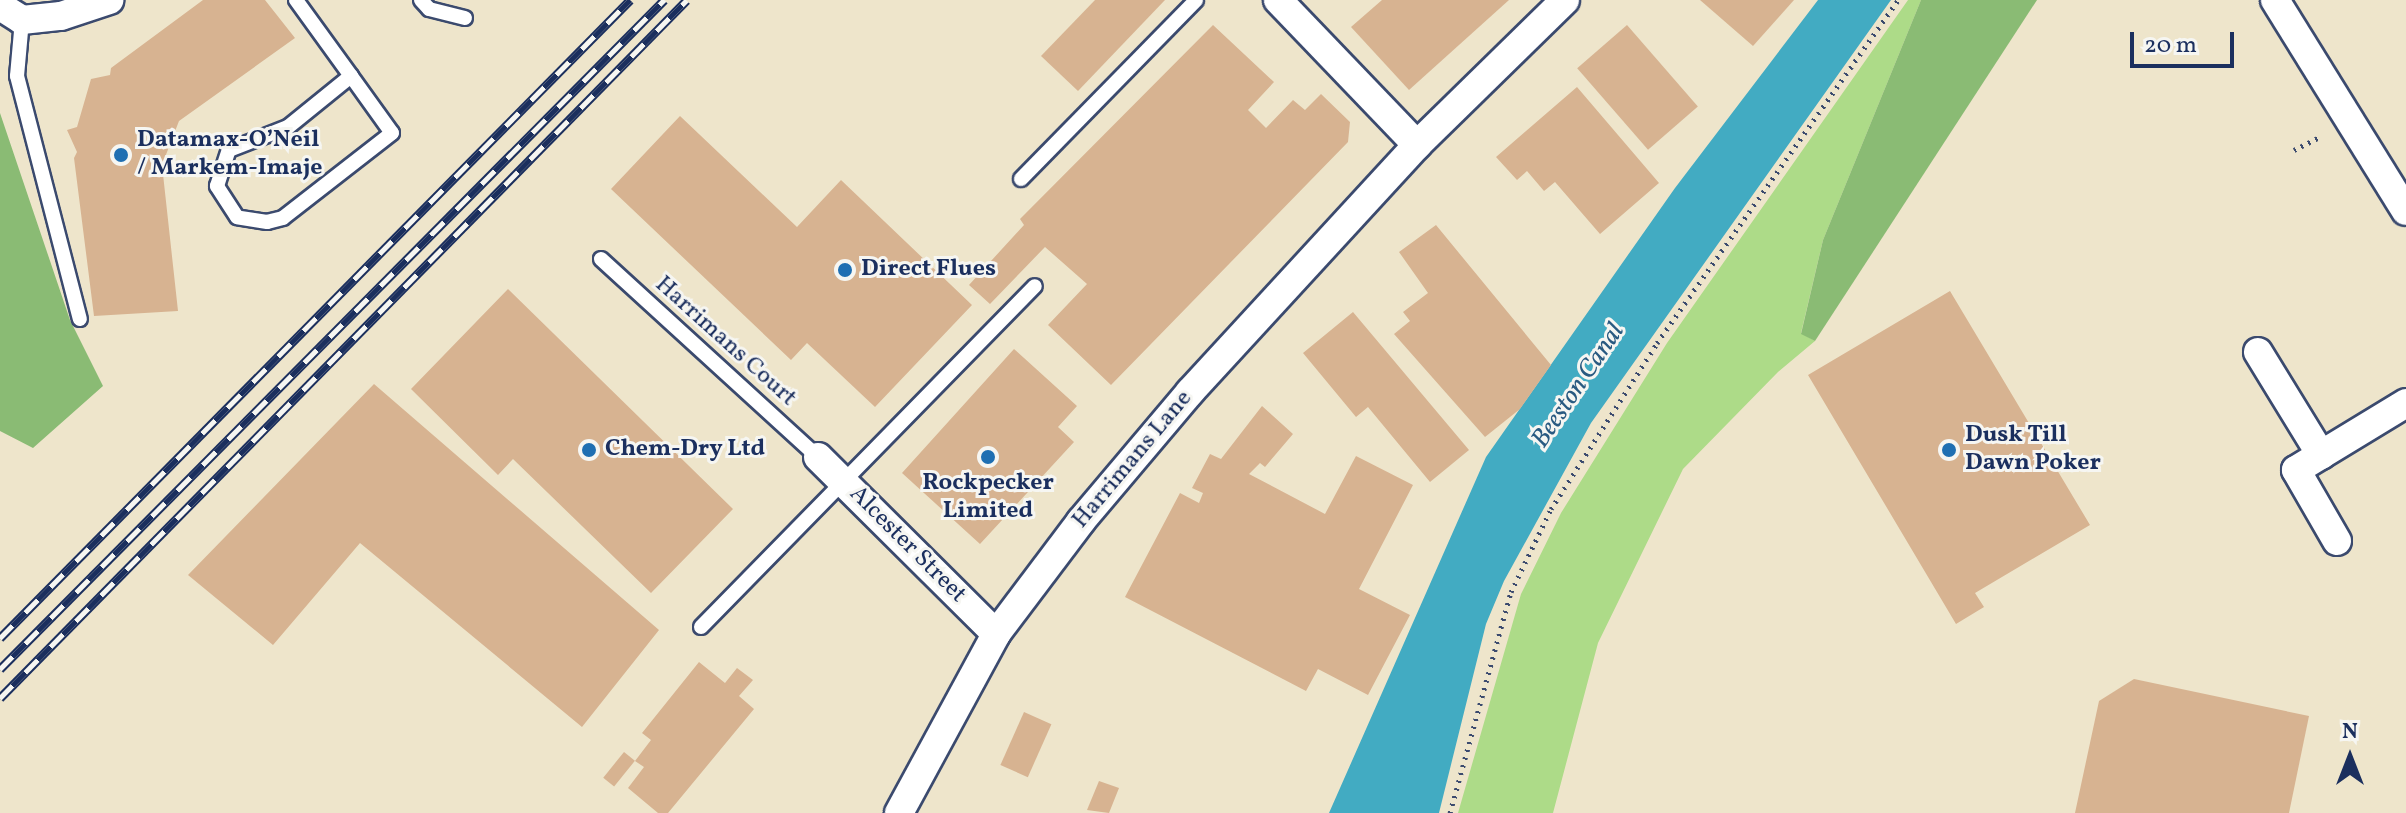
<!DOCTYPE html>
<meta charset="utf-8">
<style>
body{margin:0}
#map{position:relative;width:2406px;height:813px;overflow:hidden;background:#eee5cb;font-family:Vollkorn,serif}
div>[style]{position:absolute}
.green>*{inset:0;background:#addb88}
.forest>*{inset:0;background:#8abb74}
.water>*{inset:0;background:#42abc2}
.building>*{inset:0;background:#d7b391;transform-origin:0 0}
.path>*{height:5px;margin-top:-2.5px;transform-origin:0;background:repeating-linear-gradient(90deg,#3b4a6e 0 2px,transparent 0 8px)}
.roads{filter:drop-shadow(2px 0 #3b4a6e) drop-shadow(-2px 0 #3b4a6e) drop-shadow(0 2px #3b4a6e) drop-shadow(0 -2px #3b4a6e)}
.service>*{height:14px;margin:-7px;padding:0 7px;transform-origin:7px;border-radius:7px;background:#fff}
.minor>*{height:28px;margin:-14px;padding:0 14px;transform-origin:14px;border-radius:14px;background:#fff}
.rail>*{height:9px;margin-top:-4.5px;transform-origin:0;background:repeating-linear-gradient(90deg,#f6f6f2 0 18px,#1b2f5e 0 36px);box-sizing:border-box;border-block:2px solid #1b2f5e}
.dots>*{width:22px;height:22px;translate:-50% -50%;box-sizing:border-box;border:4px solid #f6f6f2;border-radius:50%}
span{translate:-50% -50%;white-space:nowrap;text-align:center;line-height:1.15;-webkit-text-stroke:6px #f6f6f2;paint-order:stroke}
.poi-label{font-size:24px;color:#1b2f5e;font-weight:700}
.left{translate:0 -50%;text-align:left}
.street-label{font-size:24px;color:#1b2f5e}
.water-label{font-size:26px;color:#295a81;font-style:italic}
.north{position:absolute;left:2310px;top:717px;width:80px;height:80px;-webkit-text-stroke:6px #f6f6f2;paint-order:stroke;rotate:0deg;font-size:22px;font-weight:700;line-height:32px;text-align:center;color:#1b2f5e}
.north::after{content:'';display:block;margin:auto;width:28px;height:36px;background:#1b2f5e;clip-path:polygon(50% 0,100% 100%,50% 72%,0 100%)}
.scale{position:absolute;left:2130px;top:32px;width:104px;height:36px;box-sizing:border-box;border:4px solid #1b2f5e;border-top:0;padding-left:10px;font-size:24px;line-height:28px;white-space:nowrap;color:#1b2f5e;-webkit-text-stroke:6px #f6f6f2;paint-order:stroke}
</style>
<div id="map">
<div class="green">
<i style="clip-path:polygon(1908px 0,1921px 0,1823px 240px,1801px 333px,1815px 341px,1778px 372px,1683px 469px,1598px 643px,1553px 813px,1458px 813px,1521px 594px,1561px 513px,1667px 343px)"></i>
</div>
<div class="forest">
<i style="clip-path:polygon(1921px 0,2037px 0,1815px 341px,1801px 334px,1823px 240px)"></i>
<i style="clip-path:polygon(0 113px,70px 320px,103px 386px,33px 448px,0 431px)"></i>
</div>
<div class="water">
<i style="clip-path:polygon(1818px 0,1891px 0,1591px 423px,1504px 581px,1486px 624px,1439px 813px,1329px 813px,1486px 457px,1675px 188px)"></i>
</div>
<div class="building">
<i style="clip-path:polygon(203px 0,265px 0,295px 38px,179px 121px,162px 165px,178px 311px,94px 316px,74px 158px,77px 152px,67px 130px,77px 127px,91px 79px,110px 75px,111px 68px)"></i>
<i style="clip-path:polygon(1095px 0,1165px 0,1078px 91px,1041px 56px)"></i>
<i style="clip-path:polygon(1382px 0,1509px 0,1409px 90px,1351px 27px)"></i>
<i style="clip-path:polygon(1700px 0,1794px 0,1753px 46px)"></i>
<i style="clip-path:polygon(1213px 25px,1274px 82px,1248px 110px,1266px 128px,1293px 100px,1305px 110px,1321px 94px,1350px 122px,1348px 142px,1111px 385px,1048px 325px,1087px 284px,1045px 247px,990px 304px,969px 285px,1024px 225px,1020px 219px)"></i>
<i style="left:1627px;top:25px;width:108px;height:66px;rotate:49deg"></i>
<i style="clip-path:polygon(1577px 87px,1659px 183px,1600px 234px,1555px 182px,1544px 191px,1527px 171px,1517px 180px,1496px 157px)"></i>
<i style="clip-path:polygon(680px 116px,797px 227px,841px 180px,972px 305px,875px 407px,807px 343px,791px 360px,611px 189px)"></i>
<i style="clip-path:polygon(1436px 225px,1551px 365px,1520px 409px,1485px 437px,1394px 334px,1410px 321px,1403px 312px,1428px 293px,1399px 252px)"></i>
<i style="clip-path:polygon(508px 289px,733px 509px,651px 593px,513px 459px,498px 475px,411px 389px)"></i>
<i style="clip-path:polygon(1950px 291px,2090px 525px,1975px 593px,1984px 607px,1956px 624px,1808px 375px)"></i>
<i style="clip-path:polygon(1353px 312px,1469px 450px,1430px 482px,1368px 407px,1356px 417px,1303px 353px)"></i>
<i style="clip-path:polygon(1014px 349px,1077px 406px,1058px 427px,1074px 442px,980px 544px,902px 473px)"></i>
<i style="clip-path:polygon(374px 384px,659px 630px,582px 727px,360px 543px,273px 645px,188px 575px)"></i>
<i style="clip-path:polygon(1262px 406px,1293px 434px,1265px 467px,1260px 463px,1249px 474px,1325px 514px,1356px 456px,1413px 485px,1359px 589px,1410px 615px,1368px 695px,1318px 669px,1306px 691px,1125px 597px,1180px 493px,1199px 503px,1203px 493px,1192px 488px,1210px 454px,1221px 459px)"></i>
<i style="clip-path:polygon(699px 662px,725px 683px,737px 668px,753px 680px,739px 696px,754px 709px,668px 813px,658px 813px,628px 788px,644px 767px,635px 761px,651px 740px,642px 733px)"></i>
<i style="clip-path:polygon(2134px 679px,2309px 716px,2289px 813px,2075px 813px,2099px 701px)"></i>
<i style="left:1024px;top:712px;width:30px;height:58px;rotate:24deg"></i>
<i style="left:624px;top:752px;width:14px;height:33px;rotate:39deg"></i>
<i style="clip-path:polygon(1099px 781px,1119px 788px,1109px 813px,1087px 810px)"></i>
</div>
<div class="path">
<i style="left:2294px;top:150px;width:31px;rotate:-27deg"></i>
<i style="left:1450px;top:813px;width:229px;rotate:-74.6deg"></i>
<i style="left:1511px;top:592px;width:92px;rotate:-64.3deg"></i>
<i style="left:1551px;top:509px;width:197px;rotate:-57.4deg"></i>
<i style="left:1657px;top:343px;width:419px;rotate:-54.9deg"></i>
</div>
<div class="roads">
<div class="service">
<i style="left:296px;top:0;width:94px;rotate:54.1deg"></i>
<i style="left:351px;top:76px;width:70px;rotate:54.3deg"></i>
<i style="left:392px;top:133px;width:138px;rotate:142.1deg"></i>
<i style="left:283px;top:218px;width:16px;rotate:166deg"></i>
<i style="left:267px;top:222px;width:30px;rotate:-171deg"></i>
<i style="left:237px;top:217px;width:37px;rotate:-123deg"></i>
<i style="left:217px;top:186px;width:38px;rotate:-72deg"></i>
<i style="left:229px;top:150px;width:63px;rotate:-21.3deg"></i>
<i style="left:288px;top:127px;width:81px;rotate:-39deg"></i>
<i style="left:421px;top:0;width:12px;rotate:48deg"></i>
<i style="left:429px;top:9px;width:37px;rotate:14deg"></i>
<i style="left:22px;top:20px;width:56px;rotate:95.1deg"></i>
<i style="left:17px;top:76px;width:251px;rotate:75.5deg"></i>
<i style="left:1021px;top:179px;width:250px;rotate:-45.6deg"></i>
<i style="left:601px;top:259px;width:294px;rotate:42.4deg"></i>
<i style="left:701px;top:627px;width:477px;rotate:-45.6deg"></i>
</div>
<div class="minor">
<i style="left:1278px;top:0;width:201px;rotate:46.2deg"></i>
<i style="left:2275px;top:0;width:248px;rotate:58.2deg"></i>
<i style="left:0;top:6px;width:26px;rotate:32deg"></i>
<i style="left:22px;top:20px;width:39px;rotate:-6deg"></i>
<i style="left:61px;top:16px;width:51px;rotate:-18.4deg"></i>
<i style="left:2258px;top:352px;width:121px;rotate:58.5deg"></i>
<i style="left:818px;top:457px;width:251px;rotate:44.8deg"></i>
<i style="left:2337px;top:541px;width:82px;rotate:-120deg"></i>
<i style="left:2296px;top:470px;width:129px;rotate:-31.3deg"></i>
<i style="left:899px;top:813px;width:204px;rotate:-61.5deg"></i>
<i style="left:996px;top:634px;width:141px;rotate:-53deg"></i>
<i style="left:1081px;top:521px;width:169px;rotate:-49.8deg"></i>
<i style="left:1190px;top:392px;width:335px;rotate:-47.4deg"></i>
<i style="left:1417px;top:145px;width:207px;rotate:-44.4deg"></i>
</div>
</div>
<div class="rail">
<i style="left:0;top:638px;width:897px;rotate:-45.36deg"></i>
<i style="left:0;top:669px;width:943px;rotate:-45.21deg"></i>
<i style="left:0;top:698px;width:979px;rotate:-45.46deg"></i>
</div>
<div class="dots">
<i style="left:121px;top:155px;background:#1f6fb2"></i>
<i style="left:845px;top:270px;background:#1f6fb2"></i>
<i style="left:589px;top:450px;background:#1f6fb2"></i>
<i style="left:1949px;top:450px;background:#1f6fb2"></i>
<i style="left:988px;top:457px;background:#1f6fb2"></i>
</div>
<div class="poi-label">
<span class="left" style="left:137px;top:155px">Datamax-O’Neil<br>/ Markem-Imaje</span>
<span class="left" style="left:861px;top:270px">Direct Flues</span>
<span class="left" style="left:1965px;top:450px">Dusk Till<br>Dawn Poker</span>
<span class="left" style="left:605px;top:450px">Chem-Dry Ltd</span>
<span style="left:988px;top:498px">Rockpecker<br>Limited</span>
</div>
<div class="street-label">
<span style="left:725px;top:342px;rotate:42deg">Harrimans Court</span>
<span style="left:1133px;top:460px;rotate:-50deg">Harrimans Lane</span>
<span style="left:907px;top:545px;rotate:45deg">Alcester Street</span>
</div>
<div class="water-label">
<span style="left:1579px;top:386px;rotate:-56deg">Beeston Canal</span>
</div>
<div class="north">N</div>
<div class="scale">20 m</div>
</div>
